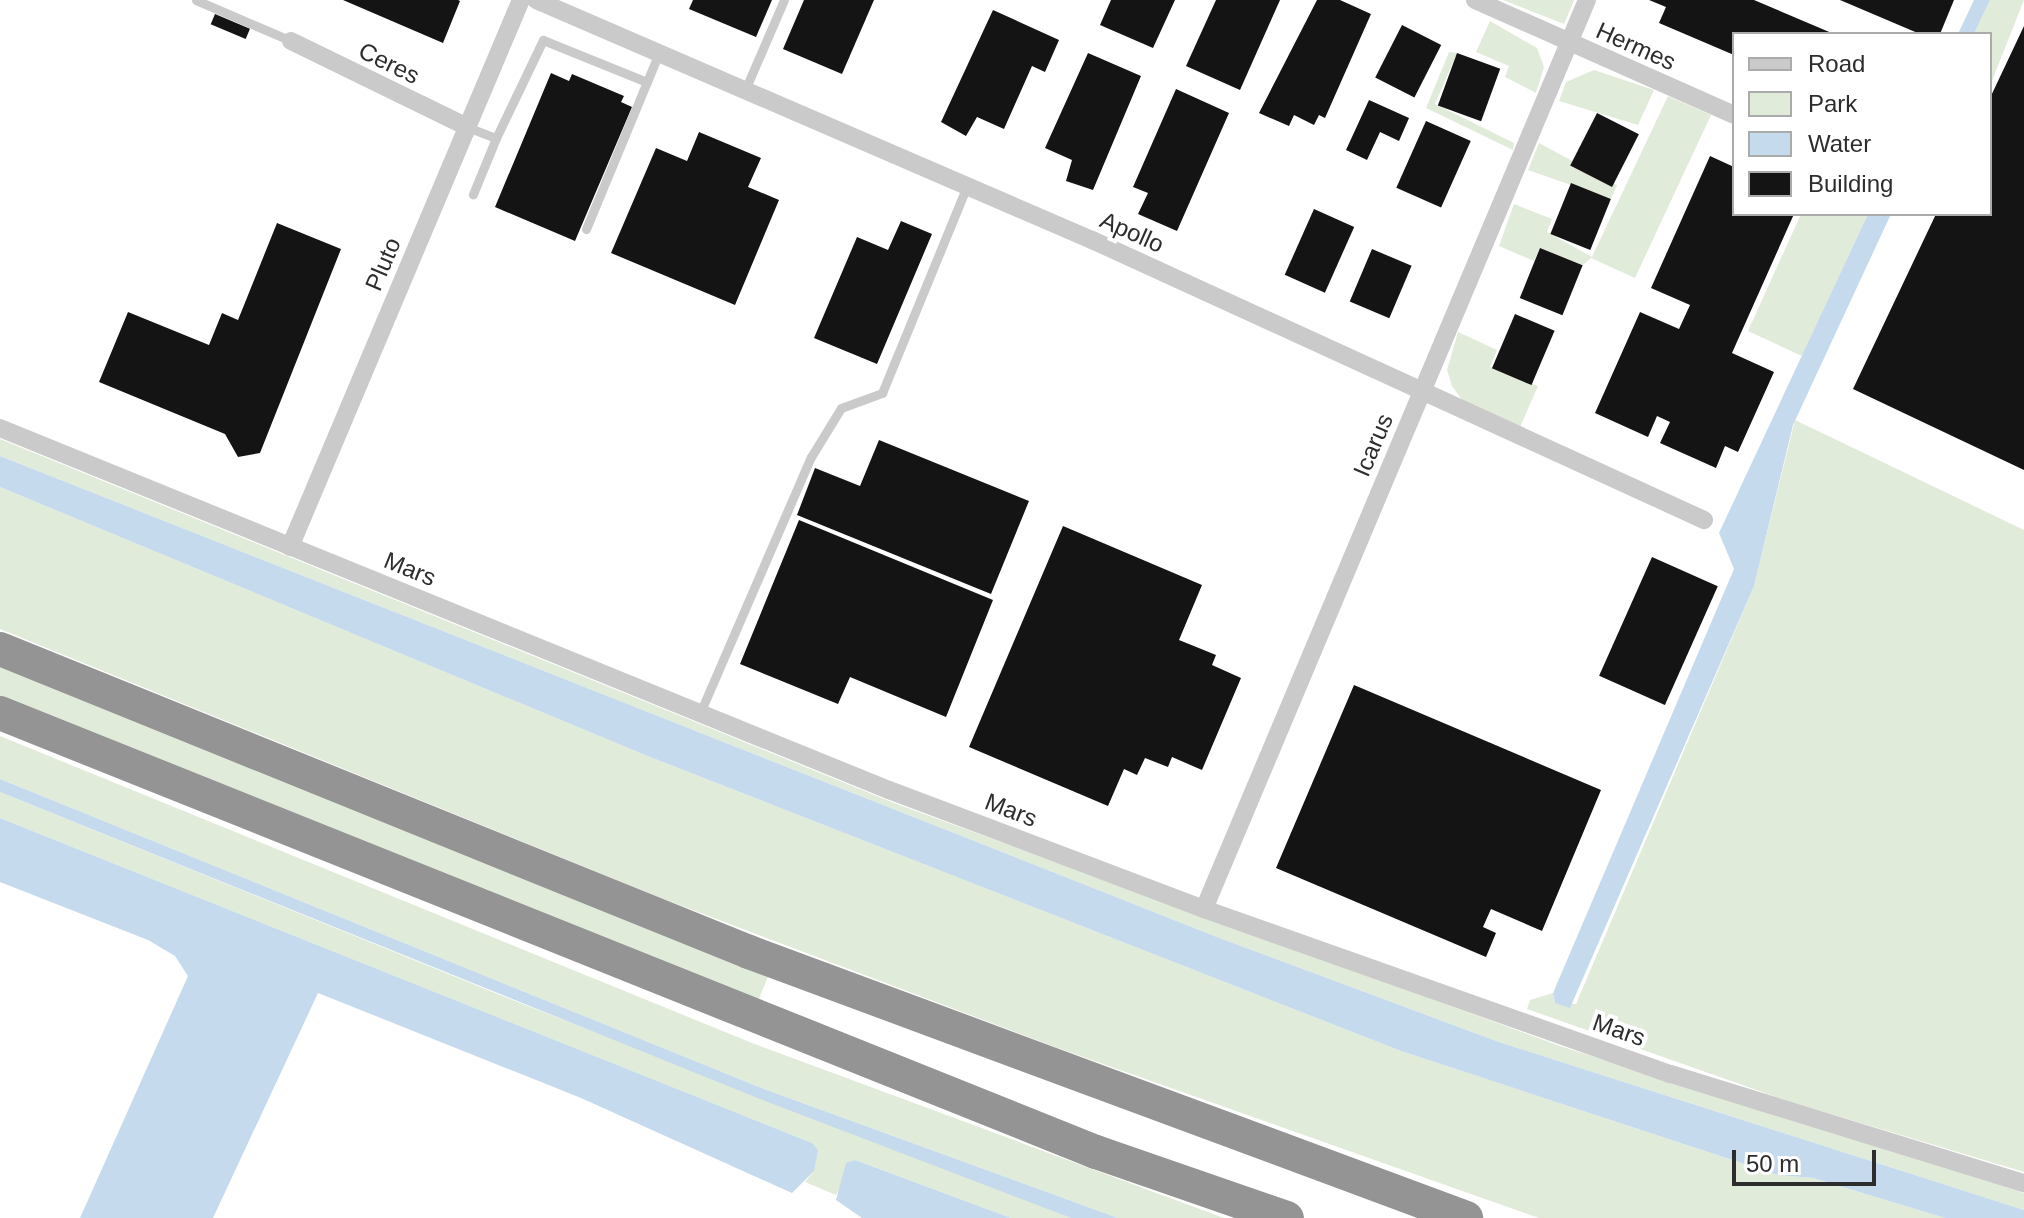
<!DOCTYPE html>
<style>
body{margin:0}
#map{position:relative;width:2024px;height:1218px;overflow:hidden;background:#fff;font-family:Arial,sans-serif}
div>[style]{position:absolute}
.green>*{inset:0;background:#e1ebd9;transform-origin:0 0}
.water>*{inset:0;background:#c5daec}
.building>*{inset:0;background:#141414;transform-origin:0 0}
.lane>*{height:9px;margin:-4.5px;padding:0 4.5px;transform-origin:4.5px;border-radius:4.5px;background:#cacaca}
.street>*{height:18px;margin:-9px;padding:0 9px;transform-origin:9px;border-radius:9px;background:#cacaca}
.highway>*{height:34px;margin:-17px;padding:0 17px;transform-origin:17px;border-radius:17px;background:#949494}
span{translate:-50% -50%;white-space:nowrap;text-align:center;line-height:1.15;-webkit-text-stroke:8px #fff;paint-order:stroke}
.street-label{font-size:24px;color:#2d2d2d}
.legend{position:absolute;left:1732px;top:32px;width:260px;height:184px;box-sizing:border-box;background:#fff;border:2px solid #ababab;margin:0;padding:10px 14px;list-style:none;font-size:24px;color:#2d2d2d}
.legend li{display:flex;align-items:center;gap:16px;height:40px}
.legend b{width:40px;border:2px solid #ababab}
.scale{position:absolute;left:1732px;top:1150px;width:144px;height:36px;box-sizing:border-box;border:4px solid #2d2d2d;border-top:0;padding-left:10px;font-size:24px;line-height:28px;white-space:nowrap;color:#2d2d2d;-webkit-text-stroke:6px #fff;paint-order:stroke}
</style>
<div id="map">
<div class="green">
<i style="clip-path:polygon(1503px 0,1574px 0,1564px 24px)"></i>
<i style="clip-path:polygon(1990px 0,2024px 0,1990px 86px,1990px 34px,1974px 34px)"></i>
<i style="clip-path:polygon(1490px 21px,1537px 48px,1544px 67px,1536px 93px,1505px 77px,1509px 66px,1476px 52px)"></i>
<i style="clip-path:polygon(1449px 52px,1457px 53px,1435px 104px,1514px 143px,1513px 150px,1426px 108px)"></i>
<i style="clip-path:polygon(1594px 70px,1654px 90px,1638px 125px,1559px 101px,1566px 82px)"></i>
<i style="clip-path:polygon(1668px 96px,1711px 115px,1635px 278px,1591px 258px,1583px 265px,1540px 248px,1534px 261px,1499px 246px,1514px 204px,1552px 219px,1547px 232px,1592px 257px)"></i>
<i style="clip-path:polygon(1539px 143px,1617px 185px,1611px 199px,1528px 170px)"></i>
<i style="clip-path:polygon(1801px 214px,1868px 214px,1802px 356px,1748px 331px)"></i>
<i style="clip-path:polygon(1458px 332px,1497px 350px,1490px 367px,1538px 386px,1520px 427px,1465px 404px,1452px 386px,1447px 370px)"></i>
<i style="clip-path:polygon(1795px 420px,2024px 530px,2024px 1172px,1788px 1101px,1527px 1009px,1530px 1000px,1553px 993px,1555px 1003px,1576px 1004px,1754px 586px)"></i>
<i style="clip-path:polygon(0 439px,894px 803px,1563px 1047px,2024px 1193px,2024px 1210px,1499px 1042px,1222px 939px,0 456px)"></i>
<i style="clip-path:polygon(0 487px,645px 755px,1401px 1051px,1778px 1175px,1813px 1178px,1945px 1218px,1539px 1218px,1055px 1047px,661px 898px,0 629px)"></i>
<i style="left:0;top:667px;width:828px;height:34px;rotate:22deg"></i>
<i style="clip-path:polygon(0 736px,752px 1043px,1224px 1218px,1118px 1218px,764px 1089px,0 779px)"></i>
<i style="clip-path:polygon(0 792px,505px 997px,1071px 1218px,1011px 1218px,855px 1160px,836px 1195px,805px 1182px,814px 1171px,812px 1143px,0 818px)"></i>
</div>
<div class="water">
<i style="clip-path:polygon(1974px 0,1990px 0,1974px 34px,1958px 34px)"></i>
<i style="clip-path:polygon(1868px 214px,1891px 214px,1793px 425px,1754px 586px,1570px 1008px,1555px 1003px,1553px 993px,1734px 569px,1719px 533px)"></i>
<i style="clip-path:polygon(0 456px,1222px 939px,1499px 1042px,2024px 1210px,2024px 1218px,1945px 1218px,1813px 1178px,1778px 1175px,1401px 1051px,645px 755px,0 487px)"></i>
<i style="clip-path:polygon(0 779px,764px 1089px,1118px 1218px,1071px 1218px,760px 1099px,0 792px)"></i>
<i style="clip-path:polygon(0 818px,812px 1143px,818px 1150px,814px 1171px,792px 1193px,581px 1098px,318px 993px,213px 1218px,80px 1218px,188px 976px,175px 956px,148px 940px,0 882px)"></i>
<i style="clip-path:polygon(855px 1160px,1011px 1218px,862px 1218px,836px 1200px,846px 1163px)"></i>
</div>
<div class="building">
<i style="clip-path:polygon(343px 0,458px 0,460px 1px,443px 43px)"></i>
<i style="clip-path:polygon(693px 0,772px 0,756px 37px,689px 9px)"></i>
<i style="clip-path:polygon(804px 0,874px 0,842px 74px,783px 49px)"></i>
<i style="clip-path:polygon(1111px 0,1175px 0,1153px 48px,1100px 25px)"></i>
<i style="clip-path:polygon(1216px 0,1280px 0,1240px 90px,1186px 66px)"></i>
<i style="clip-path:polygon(1317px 0,1340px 0,1371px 14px,1325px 118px,1319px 115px,1314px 125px,1294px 115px,1289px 126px,1259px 113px)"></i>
<i style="clip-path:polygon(1649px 0,1754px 0,1834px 34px,1734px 34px,1734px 55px,1659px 23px,1666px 7px)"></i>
<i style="clip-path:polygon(1840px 0,1954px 0,1940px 34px,1920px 34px)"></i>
<i style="clip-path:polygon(993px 10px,1059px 40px,1045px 72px,1032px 66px,1004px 129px,977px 117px,966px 136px,941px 122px)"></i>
<i style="left:215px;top:14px;width:38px;height:11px;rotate:23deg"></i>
<i style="left:1402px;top:25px;width:44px;height:59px;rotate:27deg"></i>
<i style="clip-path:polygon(2024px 26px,2024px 470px,1853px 389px,1936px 214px,1990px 214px,1990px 98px)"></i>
<i style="clip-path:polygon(1088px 53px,1141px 76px,1093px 190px,1066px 181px,1072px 160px,1045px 148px)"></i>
<i style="left:1457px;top:53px;width:46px;height:56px;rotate:20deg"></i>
<i style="clip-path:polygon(551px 73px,569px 81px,572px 74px,624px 96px,621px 102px,632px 107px,575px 241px,495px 207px)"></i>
<i style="clip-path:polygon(1176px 89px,1229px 113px,1177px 231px,1138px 214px,1148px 193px,1133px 187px)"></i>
<i style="clip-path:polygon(1369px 100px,1409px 118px,1399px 141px,1380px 132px,1367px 160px,1346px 150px)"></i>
<i style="left:1597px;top:113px;width:47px;height:59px;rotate:27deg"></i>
<i style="left:1426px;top:121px;width:49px;height:73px;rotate:24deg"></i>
<i style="clip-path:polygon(699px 132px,761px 158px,748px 187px,779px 200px,735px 305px,611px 253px,656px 148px,687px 161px)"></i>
<i style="clip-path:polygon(1710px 156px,1734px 167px,1734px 214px,1794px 214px,1732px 353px,1774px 372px,1738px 452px,1725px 446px,1716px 468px,1660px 443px,1670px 422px,1657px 416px,1648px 437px,1595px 413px,1640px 312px,1679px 329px,1690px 305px,1651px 288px)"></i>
<i style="left:1571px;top:183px;width:43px;height:55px;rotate:22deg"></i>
<i style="left:1314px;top:209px;width:44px;height:72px;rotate:24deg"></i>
<i style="clip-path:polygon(901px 221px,932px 234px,877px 364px,814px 338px,857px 237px,888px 250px)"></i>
<i style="clip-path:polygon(277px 223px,341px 249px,260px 453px,238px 457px,225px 434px,99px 382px,128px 312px,209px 345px,222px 313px,238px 320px)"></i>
<i style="left:1540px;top:248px;width:46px;height:54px;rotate:22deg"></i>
<i style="left:1372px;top:249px;width:43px;height:57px;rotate:23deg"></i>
<i style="left:1515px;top:314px;width:43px;height:59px;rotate:23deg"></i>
<i style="clip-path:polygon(879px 440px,1029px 501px,991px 594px,797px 515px,815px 468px,860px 486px)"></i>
<i style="clip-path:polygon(799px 520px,993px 600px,946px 717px,850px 677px,838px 704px,740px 664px)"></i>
<i style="clip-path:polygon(1063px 526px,1202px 585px,1179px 640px,1216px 655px,1212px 665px,1241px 678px,1202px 770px,1172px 757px,1168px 767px,1145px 758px,1137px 775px,1124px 769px,1108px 806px,969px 747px)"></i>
<i style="left:1652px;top:557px;width:72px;height:130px;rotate:24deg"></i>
<i style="clip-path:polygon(1354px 685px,1601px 790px,1542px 931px,1491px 909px,1483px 927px,1496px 933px,1486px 957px,1276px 868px)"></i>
</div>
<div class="lane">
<i style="left:196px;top:0;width:103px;rotate:23.3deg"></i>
<i style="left:745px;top:90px;width:98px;rotate:-66.6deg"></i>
<i style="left:467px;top:127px;width:31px;rotate:21deg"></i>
<i style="left:496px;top:138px;width:61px;rotate:112.3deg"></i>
<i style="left:496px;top:138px;width:109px;rotate:-64.4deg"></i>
<i style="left:543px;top:40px;width:112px;rotate:22deg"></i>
<i style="left:586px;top:229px;width:191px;rotate:-67.5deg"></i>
<i style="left:700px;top:713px;width:279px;rotate:-66.6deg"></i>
<i style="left:811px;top:457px;width:57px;rotate:-58.5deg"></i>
<i style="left:841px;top:408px;width:44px;rotate:-20.1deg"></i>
<i style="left:882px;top:393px;width:224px;rotate:-67.7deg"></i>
</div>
<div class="street">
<i style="left:536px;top:0;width:606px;rotate:23.35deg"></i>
<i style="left:1092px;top:240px;width:673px;rotate:24.58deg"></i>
<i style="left:1475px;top:0;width:283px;rotate:23.9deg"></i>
<i style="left:291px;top:41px;width:196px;rotate:26deg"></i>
<i style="left:0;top:428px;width:960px;rotate:22.16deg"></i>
<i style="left:889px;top:790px;width:337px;rotate:20.7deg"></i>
<i style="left:1204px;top:909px;width:495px;rotate:19.5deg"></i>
<i style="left:1671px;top:1074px;width:369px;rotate:17.2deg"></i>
<i style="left:290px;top:547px;width:594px;rotate:-67.11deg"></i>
<i style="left:1204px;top:909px;width:986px;rotate:-67.15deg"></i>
</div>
<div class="highway">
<i style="left:0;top:649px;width:808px;rotate:22.03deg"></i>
<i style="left:749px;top:952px;width:765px;rotate:20.35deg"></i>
<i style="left:0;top:713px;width:1181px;rotate:21.83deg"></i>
<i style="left:1096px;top:1152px;width:202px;rotate:19.1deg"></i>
</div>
<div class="street-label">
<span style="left:1636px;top:46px;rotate:24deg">Hermes</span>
<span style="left:389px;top:63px;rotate:26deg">Ceres</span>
<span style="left:1132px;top:232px;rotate:24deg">Apollo</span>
<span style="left:383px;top:264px;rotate:-67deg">Pluto</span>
<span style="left:1373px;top:445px;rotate:-67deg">Icarus</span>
<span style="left:410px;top:569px;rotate:22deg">Mars</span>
<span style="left:1011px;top:810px;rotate:21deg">Mars</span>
<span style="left:1619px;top:1030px;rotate:19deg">Mars</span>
</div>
<ul class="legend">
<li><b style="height:10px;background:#cacaca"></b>Road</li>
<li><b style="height:22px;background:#e1ebd9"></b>Park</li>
<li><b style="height:22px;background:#c5daec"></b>Water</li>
<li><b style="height:22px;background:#141414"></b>Building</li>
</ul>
<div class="scale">50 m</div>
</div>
